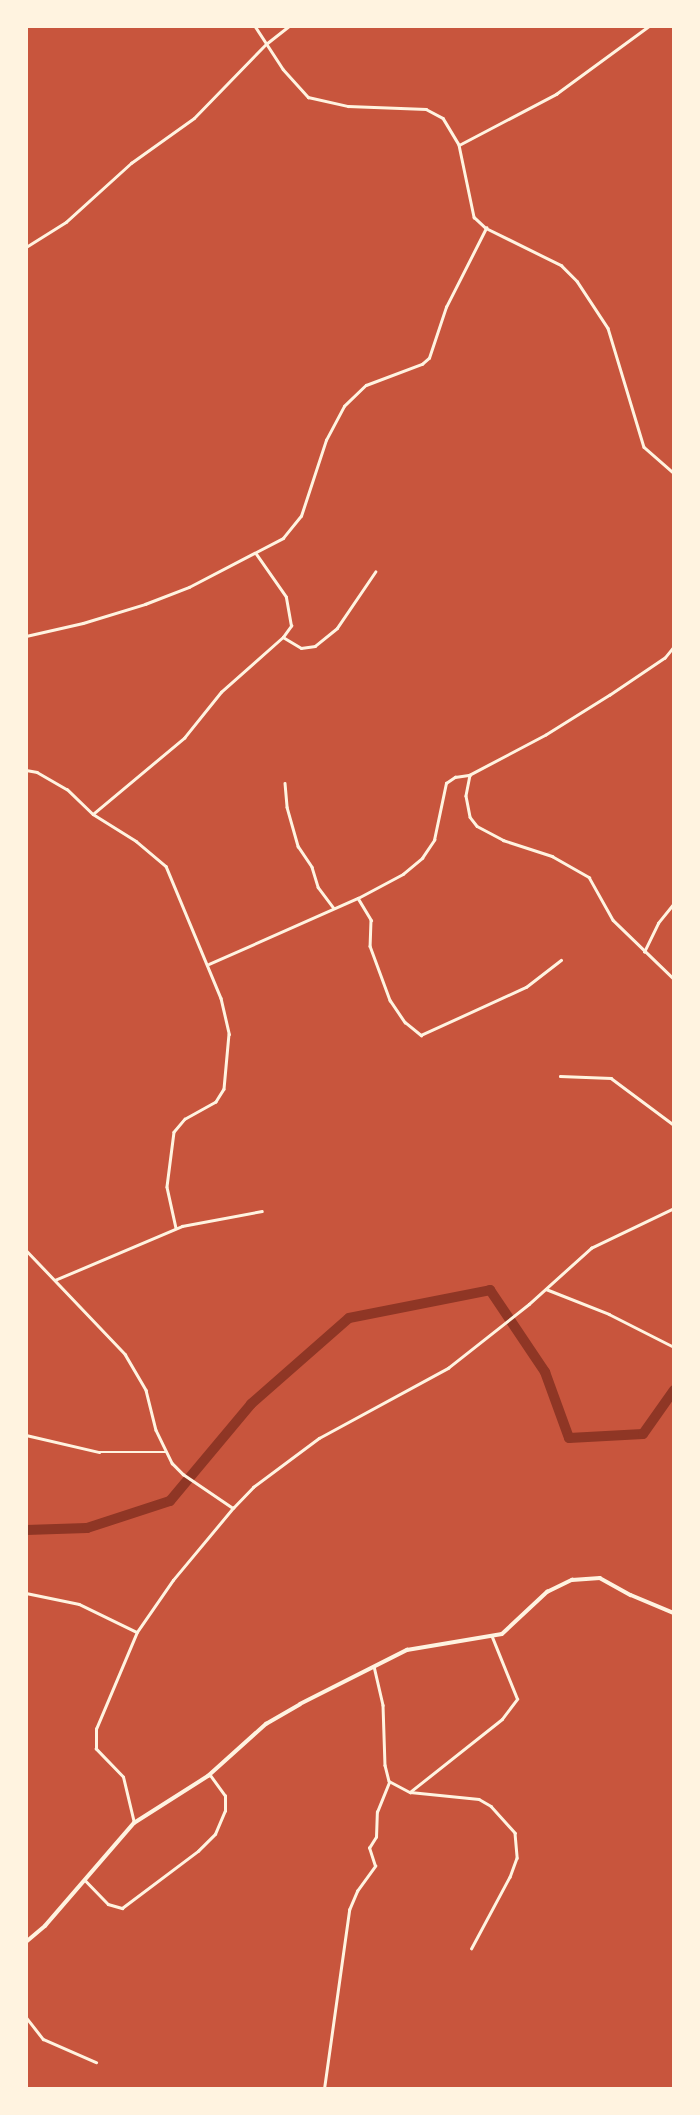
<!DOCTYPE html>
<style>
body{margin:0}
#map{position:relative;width:700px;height:2115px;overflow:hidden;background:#c8553d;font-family:"Sofia Sans Condensed",sans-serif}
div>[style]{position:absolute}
.river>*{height:10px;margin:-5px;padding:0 5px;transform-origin:5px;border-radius:5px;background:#8f3625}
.minor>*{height:2.5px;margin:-1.25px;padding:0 1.25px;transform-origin:1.25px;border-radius:1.25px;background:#fff3e0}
.tertiary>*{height:3.5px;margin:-1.75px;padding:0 1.75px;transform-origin:1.75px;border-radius:1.75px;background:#fff3e0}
span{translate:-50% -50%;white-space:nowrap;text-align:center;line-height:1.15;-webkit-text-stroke:7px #fff3e0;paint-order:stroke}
.frame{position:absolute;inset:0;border:28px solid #fff3e0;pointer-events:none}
</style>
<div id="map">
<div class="river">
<i style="left:26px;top:1530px;width:61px;rotate:-1.9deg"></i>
<i style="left:87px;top:1528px;width:87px;rotate:-18deg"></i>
<i style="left:170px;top:1501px;width:126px;rotate:-50.1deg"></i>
<i style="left:251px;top:1404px;width:130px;rotate:-41.3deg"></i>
<i style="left:349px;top:1318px;width:144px;rotate:-11.2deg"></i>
<i style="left:490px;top:1290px;width:99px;rotate:56.1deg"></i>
<i style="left:545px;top:1372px;width:70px;rotate:70deg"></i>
<i style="left:569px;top:1438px;width:74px;rotate:-3.1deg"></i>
<i style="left:643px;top:1434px;width:54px;rotate:-54.8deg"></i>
</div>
<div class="minor">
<i style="left:255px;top:26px;width:51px;rotate:56.9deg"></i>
<i style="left:283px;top:69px;width:38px;rotate:48deg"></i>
<i style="left:308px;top:97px;width:41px;rotate:12.7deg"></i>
<i style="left:348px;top:106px;width:78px;rotate:2.2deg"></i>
<i style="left:426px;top:109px;width:19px;rotate:28deg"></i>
<i style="left:443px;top:118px;width:31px;rotate:59deg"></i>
<i style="left:459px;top:145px;width:74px;rotate:78.2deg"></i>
<i style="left:474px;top:217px;width:16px;rotate:43deg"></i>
<i style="left:486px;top:228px;width:84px;rotate:26.3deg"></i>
<i style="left:561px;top:265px;width:23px;rotate:45deg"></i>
<i style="left:577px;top:281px;width:56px;rotate:56.6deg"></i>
<i style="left:608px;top:328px;width:124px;rotate:73.2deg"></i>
<i style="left:644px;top:447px;width:40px;rotate:41deg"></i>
<i style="left:459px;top:145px;width:110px;rotate:-27.7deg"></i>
<i style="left:556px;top:94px;width:115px;rotate:-36.2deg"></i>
<i style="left:26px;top:247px;width:47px;rotate:-32deg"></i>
<i style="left:66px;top:222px;width:88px;rotate:-42.2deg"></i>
<i style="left:131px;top:163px;width:77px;rotate:-35.5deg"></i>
<i style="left:194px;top:118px;width:103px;rotate:-45.8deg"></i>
<i style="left:266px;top:44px;width:29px;rotate:-38deg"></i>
<i style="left:26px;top:636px;width:58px;rotate:-12.8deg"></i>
<i style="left:83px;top:623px;width:65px;rotate:-17deg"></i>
<i style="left:145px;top:604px;width:47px;rotate:-21.1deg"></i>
<i style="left:189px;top:587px;width:106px;rotate:-27.5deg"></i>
<i style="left:283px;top:538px;width:28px;rotate:-51deg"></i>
<i style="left:301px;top:516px;width:80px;rotate:-71.8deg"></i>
<i style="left:326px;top:440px;width:38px;rotate:-62deg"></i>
<i style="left:344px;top:406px;width:30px;rotate:-44deg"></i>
<i style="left:366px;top:385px;width:60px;rotate:-20.6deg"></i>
<i style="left:422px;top:364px;width:9px;rotate:-41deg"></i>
<i style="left:429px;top:358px;width:54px;rotate:-71.6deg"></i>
<i style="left:446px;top:307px;width:89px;rotate:-63.1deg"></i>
<i style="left:283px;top:637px;width:21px;rotate:31deg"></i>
<i style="left:301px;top:648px;width:14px;rotate:-8deg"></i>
<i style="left:315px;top:646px;width:28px;rotate:-39deg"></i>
<i style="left:337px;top:628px;width:68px;rotate:-55.8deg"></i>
<i style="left:674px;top:647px;width:14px;rotate:129deg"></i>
<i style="left:665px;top:658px;width:66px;rotate:146.1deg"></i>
<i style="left:610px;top:695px;width:75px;rotate:148deg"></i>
<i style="left:546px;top:735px;width:86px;rotate:152.2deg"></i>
<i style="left:470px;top:775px;width:21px;rotate:101deg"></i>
<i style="left:466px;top:796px;width:21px;rotate:79deg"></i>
<i style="left:470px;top:817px;width:11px;rotate:52deg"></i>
<i style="left:477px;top:826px;width:30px;rotate:28deg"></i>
<i style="left:503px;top:840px;width:52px;rotate:18.1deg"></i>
<i style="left:552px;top:856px;width:43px;rotate:29.6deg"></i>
<i style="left:589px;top:877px;width:49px;rotate:60.8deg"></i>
<i style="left:613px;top:920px;width:85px;rotate:44deg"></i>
<i style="left:26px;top:770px;width:11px;rotate:10deg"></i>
<i style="left:37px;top:772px;width:34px;rotate:30deg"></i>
<i style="left:67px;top:789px;width:36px;rotate:44deg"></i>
<i style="left:93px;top:814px;width:51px;rotate:32.1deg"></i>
<i style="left:136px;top:841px;width:39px;rotate:40deg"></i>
<i style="left:166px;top:866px;width:143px;rotate:67.4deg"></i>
<i style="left:221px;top:998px;width:37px;rotate:77deg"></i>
<i style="left:229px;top:1034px;width:55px;rotate:95.2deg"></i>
<i style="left:224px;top:1089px;width:15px;rotate:122deg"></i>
<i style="left:216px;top:1102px;width:35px;rotate:151deg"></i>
<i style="left:185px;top:1119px;width:17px;rotate:130deg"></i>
<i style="left:174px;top:1132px;width:55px;rotate:97.3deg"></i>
<i style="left:167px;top:1187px;width:42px;rotate:77.6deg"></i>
<i style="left:285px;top:783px;width:24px;rotate:85deg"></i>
<i style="left:287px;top:807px;width:41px;rotate:74.2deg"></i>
<i style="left:298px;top:846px;width:25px;rotate:56deg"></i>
<i style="left:312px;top:867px;width:21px;rotate:73deg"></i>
<i style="left:318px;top:887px;width:26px;rotate:53deg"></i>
<i style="left:93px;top:814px;width:119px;rotate:-39.9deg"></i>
<i style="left:184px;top:738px;width:59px;rotate:-51.2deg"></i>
<i style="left:221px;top:692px;width:83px;rotate:-41.6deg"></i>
<i style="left:283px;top:637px;width:14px;rotate:-54deg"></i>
<i style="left:291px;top:626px;width:29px;rotate:-100deg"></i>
<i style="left:286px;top:597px;width:52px;rotate:-124.9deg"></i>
<i style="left:358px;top:898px;width:51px;rotate:-28.1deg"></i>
<i style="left:403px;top:874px;width:25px;rotate:-40deg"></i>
<i style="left:422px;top:858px;width:22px;rotate:-56deg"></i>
<i style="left:434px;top:840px;width:58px;rotate:-78.1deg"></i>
<i style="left:446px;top:783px;width:11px;rotate:-34deg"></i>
<i style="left:455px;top:777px;width:15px;rotate:-8deg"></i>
<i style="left:644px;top:952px;width:32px;rotate:-64deg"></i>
<i style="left:658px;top:923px;width:26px;rotate:-51deg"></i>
<i style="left:209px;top:964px;width:163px;rotate:-23.9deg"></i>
<i style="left:358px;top:898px;width:26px;rotate:59deg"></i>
<i style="left:371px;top:920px;width:26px;rotate:92deg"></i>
<i style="left:370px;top:946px;width:58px;rotate:69.7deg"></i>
<i style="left:390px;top:1000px;width:27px;rotate:56deg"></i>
<i style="left:405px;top:1022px;width:21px;rotate:39deg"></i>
<i style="left:421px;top:1035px;width:115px;rotate:-24.6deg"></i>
<i style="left:526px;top:987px;width:44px;rotate:-37.6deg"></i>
<i style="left:560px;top:1076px;width:51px;rotate:2.2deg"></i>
<i style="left:611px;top:1078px;width:79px;rotate:36.7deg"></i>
<i style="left:26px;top:1250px;width:144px;rotate:46.4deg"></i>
<i style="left:125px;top:1354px;width:42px;rotate:59.7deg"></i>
<i style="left:146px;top:1390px;width:41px;rotate:76deg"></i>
<i style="left:156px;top:1430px;width:37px;rotate:64deg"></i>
<i style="left:172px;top:1463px;width:16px;rotate:45deg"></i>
<i style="left:183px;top:1474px;width:60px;rotate:34.2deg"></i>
<i style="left:55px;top:1280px;width:138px;rotate:-23deg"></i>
<i style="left:182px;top:1226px;width:81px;rotate:-10.6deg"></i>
<i style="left:546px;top:1289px;width:68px;rotate:21.6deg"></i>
<i style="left:609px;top:1314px;width:73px;rotate:26.9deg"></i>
<i style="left:26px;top:1435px;width:75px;rotate:13.1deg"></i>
<i style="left:99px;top:1452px;width:67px"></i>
<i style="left:26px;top:1593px;width:54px;rotate:11.7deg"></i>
<i style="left:79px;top:1604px;width:64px;rotate:25.8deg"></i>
<i style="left:374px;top:1666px;width:40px;rotate:77deg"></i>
<i style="left:383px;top:1705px;width:60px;rotate:88.1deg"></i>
<i style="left:385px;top:1765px;width:16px;rotate:76deg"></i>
<i style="left:389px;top:1781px;width:24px;rotate:28deg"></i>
<i style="left:410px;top:1792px;width:69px;rotate:5.8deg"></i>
<i style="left:479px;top:1799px;width:14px;rotate:30deg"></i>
<i style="left:491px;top:1806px;width:36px;rotate:48deg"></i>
<i style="left:515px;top:1833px;width:25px;rotate:85deg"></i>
<i style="left:517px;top:1858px;width:20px;rotate:110deg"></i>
<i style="left:510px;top:1877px;width:81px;rotate:118.2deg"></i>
<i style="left:410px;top:1792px;width:117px;rotate:-38.4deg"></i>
<i style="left:502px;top:1719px;width:25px;rotate:-53deg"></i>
<i style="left:517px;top:1699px;width:67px;rotate:-112deg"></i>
<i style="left:134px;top:1823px;width:47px;rotate:-103.4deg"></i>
<i style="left:123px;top:1777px;width:39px;rotate:-134deg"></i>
<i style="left:96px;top:1749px;width:20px;rotate:-90deg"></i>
<i style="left:96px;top:1729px;width:105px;rotate:-67.1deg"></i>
<i style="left:137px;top:1632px;width:63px;rotate:-55.3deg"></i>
<i style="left:173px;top:1580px;width:94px;rotate:-50.2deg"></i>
<i style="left:233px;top:1508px;width:29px;rotate:-46deg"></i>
<i style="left:253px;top:1487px;width:82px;rotate:-36.6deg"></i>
<i style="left:319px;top:1438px;width:147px;rotate:-28.5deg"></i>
<i style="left:448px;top:1368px;width:103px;rotate:-38.3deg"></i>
<i style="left:529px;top:1304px;width:84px;rotate:-42.1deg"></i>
<i style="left:591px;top:1248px;width:92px;rotate:-25.7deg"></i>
<i style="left:85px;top:1880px;width:33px;rotate:46deg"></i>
<i style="left:108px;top:1904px;width:15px;rotate:16deg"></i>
<i style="left:122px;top:1908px;width:95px;rotate:-36.9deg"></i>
<i style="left:198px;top:1851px;width:24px;rotate:-45deg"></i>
<i style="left:215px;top:1834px;width:25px;rotate:-67deg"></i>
<i style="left:225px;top:1811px;width:15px;rotate:-90deg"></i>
<i style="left:225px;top:1796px;width:26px;rotate:-126deg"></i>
<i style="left:26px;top:2017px;width:28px;rotate:52deg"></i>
<i style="left:43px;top:2039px;width:58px;rotate:23.5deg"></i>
<i style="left:324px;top:2089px;width:181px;rotate:-82deg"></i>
<i style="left:349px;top:1910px;width:21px;rotate:-67deg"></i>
<i style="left:357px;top:1891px;width:31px;rotate:-54deg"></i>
<i style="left:375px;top:1866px;width:19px;rotate:-108deg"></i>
<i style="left:369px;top:1848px;width:13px;rotate:-58deg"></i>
<i style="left:376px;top:1837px;width:25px;rotate:-88deg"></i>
<i style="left:377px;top:1812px;width:32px;rotate:-68deg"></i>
</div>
<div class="tertiary">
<i style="left:26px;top:1942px;width:25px;rotate:-40deg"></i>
<i style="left:45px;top:1926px;width:136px;rotate:-49.2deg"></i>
<i style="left:134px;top:1823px;width:88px;rotate:-32.4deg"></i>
<i style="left:208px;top:1776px;width:78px;rotate:-41.9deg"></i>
<i style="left:266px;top:1724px;width:39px;rotate:-30deg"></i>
<i style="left:300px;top:1704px;width:120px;rotate:-26.8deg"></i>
<i style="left:407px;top:1650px;width:96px;rotate:-9.6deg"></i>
<i style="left:502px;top:1634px;width:62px;rotate:-43deg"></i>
<i style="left:547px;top:1592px;width:28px;rotate:-26deg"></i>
<i style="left:572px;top:1580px;width:28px;rotate:-4deg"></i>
<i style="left:600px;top:1578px;width:35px;rotate:29deg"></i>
<i style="left:631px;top:1595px;width:47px;rotate:22.7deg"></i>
</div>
<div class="frame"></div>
</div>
